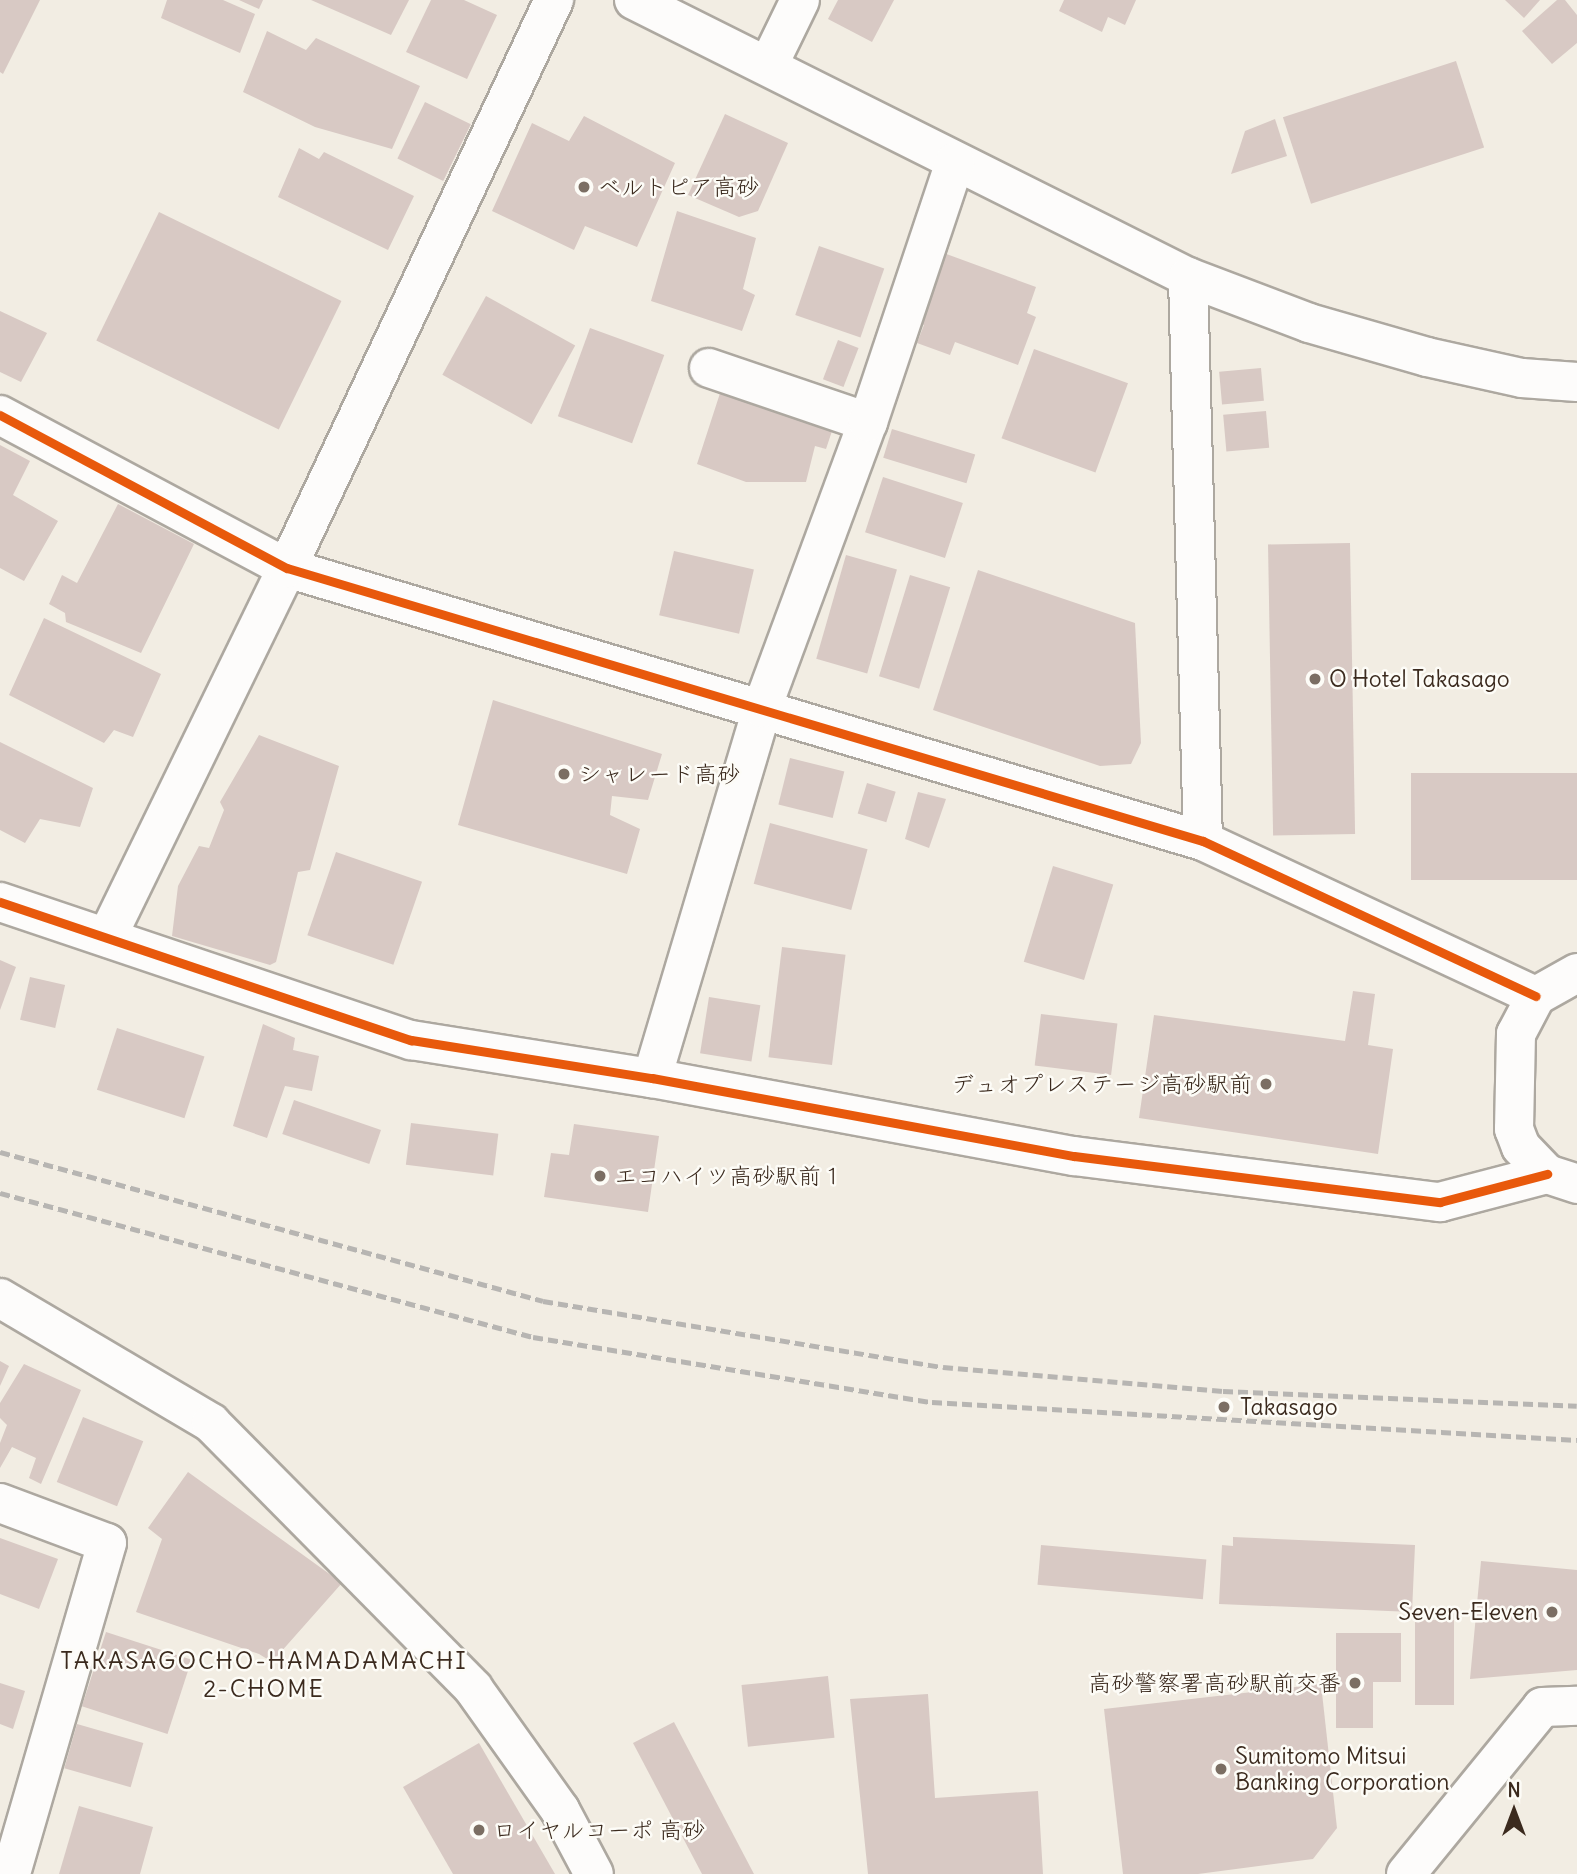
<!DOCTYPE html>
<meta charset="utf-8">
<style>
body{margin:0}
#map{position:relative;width:1577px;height:1874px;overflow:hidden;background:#f2ede3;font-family:Delius,"Klee One",sans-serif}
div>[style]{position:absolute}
.building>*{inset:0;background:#d8c9c4;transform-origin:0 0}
.roads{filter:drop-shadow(2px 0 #ada8a0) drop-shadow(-2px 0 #ada8a0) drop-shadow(0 2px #ada8a0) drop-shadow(0 -2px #ada8a0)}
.minor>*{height:38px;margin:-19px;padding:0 19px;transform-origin:19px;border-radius:19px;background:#fdfcfb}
.rail>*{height:5px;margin-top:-2.5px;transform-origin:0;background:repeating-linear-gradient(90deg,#b7b5b2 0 10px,transparent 0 15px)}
.cycleway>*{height:9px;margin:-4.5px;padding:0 4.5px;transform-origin:4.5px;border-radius:4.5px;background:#e8590c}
.dots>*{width:19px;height:19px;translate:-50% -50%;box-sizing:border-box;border:4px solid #fdfcf7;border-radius:50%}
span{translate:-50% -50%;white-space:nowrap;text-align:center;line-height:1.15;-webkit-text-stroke:5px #fdfcf7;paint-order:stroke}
.poi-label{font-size:23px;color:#3b2a1e}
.left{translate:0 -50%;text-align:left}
.right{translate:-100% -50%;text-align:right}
.neighbourhood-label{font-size:24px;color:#3b2a1e;letter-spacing:2px}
.north{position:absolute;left:1479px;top:1776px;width:70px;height:70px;-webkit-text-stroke:5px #fdfcf7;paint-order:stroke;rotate:0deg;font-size:19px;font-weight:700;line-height:28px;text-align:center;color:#3b2a1e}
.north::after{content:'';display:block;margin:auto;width:24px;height:32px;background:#3b2a1e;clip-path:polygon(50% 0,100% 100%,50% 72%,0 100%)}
</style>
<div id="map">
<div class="building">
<i style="clip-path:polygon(0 0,40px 0,3px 74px,0 72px)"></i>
<i style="clip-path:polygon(167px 0,223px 0,255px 14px,240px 53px,161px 18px)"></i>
<i style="clip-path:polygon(239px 0,263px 0,259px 9px)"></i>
<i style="clip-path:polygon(311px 0,409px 0,391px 35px)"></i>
<i style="clip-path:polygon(431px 0,464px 0,497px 15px,467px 79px,406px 52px)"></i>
<i style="clip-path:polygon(838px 0,894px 0,872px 42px,828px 19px)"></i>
<i style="clip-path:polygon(1064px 0,1136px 0,1125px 25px,1108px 17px,1102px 32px,1059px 11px)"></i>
<i style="clip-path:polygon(1505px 0,1540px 0,1524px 18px)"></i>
<i style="clip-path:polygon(1557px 0,1565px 0,1577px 15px,1577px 43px,1552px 64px,1522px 31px)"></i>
<i style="clip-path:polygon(267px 31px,306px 50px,316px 38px,420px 86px,392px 149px,315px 127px,243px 92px)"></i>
<i style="left:1456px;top:61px;width:91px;height:182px;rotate:72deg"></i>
<i style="left:425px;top:102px;width:51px;height:63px;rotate:26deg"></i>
<i style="clip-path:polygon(725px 114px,788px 143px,758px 211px,739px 217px,688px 195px)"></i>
<i style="clip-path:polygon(584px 116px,675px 163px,637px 247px,585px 226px,574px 250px,492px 211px,532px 123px,569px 141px)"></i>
<i style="clip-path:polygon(1275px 119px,1287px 156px,1231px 174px,1245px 131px)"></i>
<i style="clip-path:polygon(299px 148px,319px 159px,324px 152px,414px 196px,388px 250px,278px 197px)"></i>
<i style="clip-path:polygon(677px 211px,756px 238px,743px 289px,755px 295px,742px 331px,651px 301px)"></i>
<i style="left:159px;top:212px;width:203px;height:143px;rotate:26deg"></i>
<i style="left:819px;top:246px;width:69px;height:73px;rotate:19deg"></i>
<i style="clip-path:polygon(941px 252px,1036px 287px,1027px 313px,1036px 317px,1018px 365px,955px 342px,950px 355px,917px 343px,924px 325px,916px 321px)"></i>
<i style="left:486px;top:296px;width:102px;height:90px;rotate:29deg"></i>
<i style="clip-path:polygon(0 311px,47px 333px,21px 382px,0 372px)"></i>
<i style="left:590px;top:328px;width:79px;height:94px;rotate:20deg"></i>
<i style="left:838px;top:340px;width:22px;height:42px;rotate:21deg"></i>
<i style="left:1034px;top:349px;width:100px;height:95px;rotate:20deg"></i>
<i style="left:1261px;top:368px;width:33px;height:42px;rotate:85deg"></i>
<i style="clip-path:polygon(723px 384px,834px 425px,826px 449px,815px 446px,806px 482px,746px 482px,697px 464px)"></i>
<i style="left:1266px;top:411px;width:37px;height:43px;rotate:85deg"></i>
<i style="left:892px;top:429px;width:87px;height:30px;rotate:17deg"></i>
<i style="clip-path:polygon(0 445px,30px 461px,13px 495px,58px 521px,24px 581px,0 568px)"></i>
<i style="left:883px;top:477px;width:84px;height:58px;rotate:18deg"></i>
<i style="clip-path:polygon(118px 504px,194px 544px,141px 653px,66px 622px,65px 613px,49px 604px,62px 575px,77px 583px)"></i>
<i style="left:1350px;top:543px;width:291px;height:82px;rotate:89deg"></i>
<i style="left:674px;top:551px;width:82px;height:66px;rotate:13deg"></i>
<i style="left:846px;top:555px;width:53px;height:108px;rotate:16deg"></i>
<i style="clip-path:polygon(978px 570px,1135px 623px,1141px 743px,1131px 764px,1100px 766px,933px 710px)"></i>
<i style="left:910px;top:575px;width:42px;height:106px;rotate:17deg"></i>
<i style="clip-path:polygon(44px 618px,161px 674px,133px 737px,114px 730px,104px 743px,9px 695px)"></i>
<i style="clip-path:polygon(493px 700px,662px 754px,648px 800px,612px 796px,610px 815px,640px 829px,627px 874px,458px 825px)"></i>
<i style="clip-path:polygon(259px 735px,339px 766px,310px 870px,298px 872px,276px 962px,270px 965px,172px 936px,178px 886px,199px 846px,209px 848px,224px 810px,220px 802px)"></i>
<i style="clip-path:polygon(0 742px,93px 788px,80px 827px,40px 819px,25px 843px,0 830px)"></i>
<i style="left:790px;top:758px;width:56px;height:48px;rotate:14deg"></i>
<i style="left:1577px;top:773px;width:107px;height:166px;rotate:90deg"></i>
<i style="left:867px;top:783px;width:30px;height:32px;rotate:17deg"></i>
<i style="clip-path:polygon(918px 792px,946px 799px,929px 848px,905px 839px)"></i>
<i style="left:770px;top:823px;width:101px;height:63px;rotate:15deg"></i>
<i style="left:336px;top:852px;width:91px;height:88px;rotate:19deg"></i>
<i style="left:1053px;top:866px;width:63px;height:100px;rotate:17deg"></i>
<i style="left:782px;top:947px;width:64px;height:111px;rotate:7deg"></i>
<i style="clip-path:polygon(0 960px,16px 967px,0 1010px)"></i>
<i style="left:30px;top:977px;width:36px;height:44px;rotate:13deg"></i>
<i style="clip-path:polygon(1353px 991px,1375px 994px,1368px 1045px,1393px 1049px,1378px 1154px,1139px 1118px,1154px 1015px,1345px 1041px)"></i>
<i style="left:709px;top:997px;width:52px;height:57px;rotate:9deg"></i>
<i style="left:1041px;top:1014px;width:77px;height:52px;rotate:7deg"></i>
<i style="clip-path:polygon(263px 1024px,295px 1038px,293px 1050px,319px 1056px,312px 1091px,285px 1086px,267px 1138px,233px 1126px)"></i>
<i style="left:117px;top:1028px;width:92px;height:65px;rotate:18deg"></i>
<i style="left:294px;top:1100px;width:92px;height:36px;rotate:19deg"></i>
<i style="left:411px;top:1123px;width:88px;height:42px;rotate:7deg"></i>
<i style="clip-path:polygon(574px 1124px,659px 1136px,648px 1212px,544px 1197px,551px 1153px,569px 1155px)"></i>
<i style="clip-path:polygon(0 1361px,9px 1366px,0 1386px)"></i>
<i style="clip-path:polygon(24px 1364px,81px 1390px,41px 1484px,29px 1478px,36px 1458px,12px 1447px,0 1468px,0 1443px,7px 1425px,0 1418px,0 1403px)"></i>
<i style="left:83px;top:1417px;width:65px;height:70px;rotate:22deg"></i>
<i style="clip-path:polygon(188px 1472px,342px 1583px,272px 1662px,259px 1654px,136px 1612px,162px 1539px,148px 1528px)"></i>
<i style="clip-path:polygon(1233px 1537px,1415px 1545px,1412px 1612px,1219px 1604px,1222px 1545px,1233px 1546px)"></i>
<i style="clip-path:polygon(0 1538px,58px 1559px,39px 1609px,0 1594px)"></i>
<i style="left:1041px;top:1545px;width:166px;height:40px;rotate:5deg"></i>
<i style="clip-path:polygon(1481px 1561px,1577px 1570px,1577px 1670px,1470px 1679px)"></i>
<i style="left:1415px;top:1620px;width:39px;height:85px"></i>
<i style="left:106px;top:1632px;width:90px;height:78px;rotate:18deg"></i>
<i style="clip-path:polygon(1336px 1633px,1401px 1633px,1401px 1682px,1373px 1682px,1373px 1728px,1336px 1728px)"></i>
<i style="left:828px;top:1676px;width:62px;height:87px;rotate:84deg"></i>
<i style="clip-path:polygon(0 1683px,25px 1691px,13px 1729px,0 1724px)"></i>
<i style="clip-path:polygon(1321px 1684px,1337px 1828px,1313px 1859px,1198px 1874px,1123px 1874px,1104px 1709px)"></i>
<i style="clip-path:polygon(928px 1694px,935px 1798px,1038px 1791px,1043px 1874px,868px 1874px,850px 1699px)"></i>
<i style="clip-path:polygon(674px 1722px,754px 1874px,702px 1874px,633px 1743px)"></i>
<i style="left:77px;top:1724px;width:69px;height:46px;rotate:16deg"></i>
<i style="clip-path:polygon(479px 1743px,555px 1874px,453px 1874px,403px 1787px)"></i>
<i style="clip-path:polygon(79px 1806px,153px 1827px,140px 1874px,59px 1874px)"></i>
</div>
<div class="roads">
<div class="minor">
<i style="left:634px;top:0;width:619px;rotate:26.57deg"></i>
<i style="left:1188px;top:277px;width:129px;rotate:20.8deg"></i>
<i style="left:1309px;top:323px;width:123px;rotate:16.1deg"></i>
<i style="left:1427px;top:357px;width:97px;rotate:12.5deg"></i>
<i style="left:1522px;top:378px;width:55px;rotate:4.2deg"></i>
<i style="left:768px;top:66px;width:73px;rotate:-64.1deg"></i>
<i style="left:1188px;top:277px;width:564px;rotate:88.48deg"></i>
<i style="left:709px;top:368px;width:168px;rotate:18.8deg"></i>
<i style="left:0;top:415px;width:325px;rotate:28.1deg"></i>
<i style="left:287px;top:568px;width:956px;rotate:16.6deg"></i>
<i style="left:1203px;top:841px;width:367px;rotate:25deg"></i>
<i style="left:0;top:902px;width:434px;rotate:18.6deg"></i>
<i style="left:411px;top:1040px;width:244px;rotate:9deg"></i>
<i style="left:652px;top:1078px;width:429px;rotate:10.5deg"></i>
<i style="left:1074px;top:1156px;width:369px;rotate:7.2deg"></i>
<i style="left:1440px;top:1202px;width:111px;rotate:-14.7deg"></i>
<i style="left:107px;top:937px;width:411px;rotate:-64deg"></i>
<i style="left:287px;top:568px;width:628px;rotate:-64.82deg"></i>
<i style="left:1577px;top:973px;width:47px;rotate:150.7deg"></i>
<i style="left:1536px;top:996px;width:43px;rotate:117.8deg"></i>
<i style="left:1516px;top:1034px;width:95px;rotate:91.2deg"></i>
<i style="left:1514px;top:1129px;width:19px;rotate:69deg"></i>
<i style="left:1521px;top:1147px;width:37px;rotate:46deg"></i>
<i style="left:1547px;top:1174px;width:32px;rotate:18deg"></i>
<i style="left:652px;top:1078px;width:386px;rotate:-73.4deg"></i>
<i style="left:762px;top:708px;width:305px;rotate:-69.7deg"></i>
<i style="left:868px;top:422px;width:274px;rotate:-71.5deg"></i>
<i style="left:0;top:1298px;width:245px;rotate:30.6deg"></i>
<i style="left:211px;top:1423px;width:373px;rotate:45.3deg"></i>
<i style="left:473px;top:1688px;width:150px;rotate:54.5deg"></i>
<i style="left:560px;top:1810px;width:72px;rotate:62deg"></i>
<i style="left:0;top:1503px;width:114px;rotate:20.5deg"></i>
<i style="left:107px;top:1543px;width:345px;rotate:106.2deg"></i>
<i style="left:1406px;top:1874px;width:215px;rotate:-50.8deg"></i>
<i style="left:1542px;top:1707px;width:35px;rotate:-2deg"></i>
</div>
</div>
<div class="rail">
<i style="left:0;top:1152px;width:563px;rotate:15.34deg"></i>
<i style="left:543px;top:1301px;width:405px;rotate:9.4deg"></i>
<i style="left:943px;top:1367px;width:281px;rotate:4.9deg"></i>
<i style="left:1223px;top:1391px;width:354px;rotate:2.4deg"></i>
<i style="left:0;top:1193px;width:552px;rotate:15.12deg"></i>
<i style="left:533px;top:1337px;width:404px;rotate:9.3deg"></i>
<i style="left:932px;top:1402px;width:646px;rotate:3.37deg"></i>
</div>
<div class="cycleway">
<i style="left:0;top:415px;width:325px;rotate:28.1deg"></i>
<i style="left:287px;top:568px;width:956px;rotate:16.6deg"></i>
<i style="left:1203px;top:841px;width:367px;rotate:25deg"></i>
<i style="left:0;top:902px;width:434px;rotate:18.6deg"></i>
<i style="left:411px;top:1040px;width:244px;rotate:9deg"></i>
<i style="left:652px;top:1078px;width:429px;rotate:10.5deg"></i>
<i style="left:1074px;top:1156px;width:369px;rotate:7.2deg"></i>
<i style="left:1440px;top:1202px;width:111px;rotate:-14.7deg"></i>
</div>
<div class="dots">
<i style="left:584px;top:187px;background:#7b6e63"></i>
<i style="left:1315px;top:679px;background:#7b6e63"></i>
<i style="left:564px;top:774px;background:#7b6e63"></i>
<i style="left:1266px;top:1084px;background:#7b6e63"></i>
<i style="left:600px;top:1176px;background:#7b6e63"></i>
<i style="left:1224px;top:1407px;background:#7b6e63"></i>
<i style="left:1552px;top:1612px;background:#7b6e63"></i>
<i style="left:1355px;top:1683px;background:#7b6e63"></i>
<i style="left:1221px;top:1769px;background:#7b6e63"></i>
<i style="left:479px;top:1830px;background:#7b6e63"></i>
</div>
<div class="poi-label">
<span class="left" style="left:598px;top:187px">ベルトピア高砂</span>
<span class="left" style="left:1329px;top:679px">O Hotel Takasago</span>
<span class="left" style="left:578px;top:774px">シャレード高砂</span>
<span class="right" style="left:1252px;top:1084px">デュオプレステージ高砂駅前</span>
<span class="left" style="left:614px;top:1176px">エコハイツ高砂駅前１</span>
<span class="left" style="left:1240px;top:1407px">Takasago</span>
<span class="right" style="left:1538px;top:1612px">Seven-Eleven</span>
<span class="right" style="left:1341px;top:1683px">高砂警察署高砂駅前交番</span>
<span class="left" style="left:1235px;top:1769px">Sumitomo Mitsui<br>Banking Corporation</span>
<span class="left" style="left:493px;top:1830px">ロイヤルコーポ 高砂</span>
</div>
<div class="neighbourhood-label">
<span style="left:264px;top:1675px">TAKASAGOCHO-HAMADAMACHI<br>2-CHOME</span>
</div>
<div class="north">N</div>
</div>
